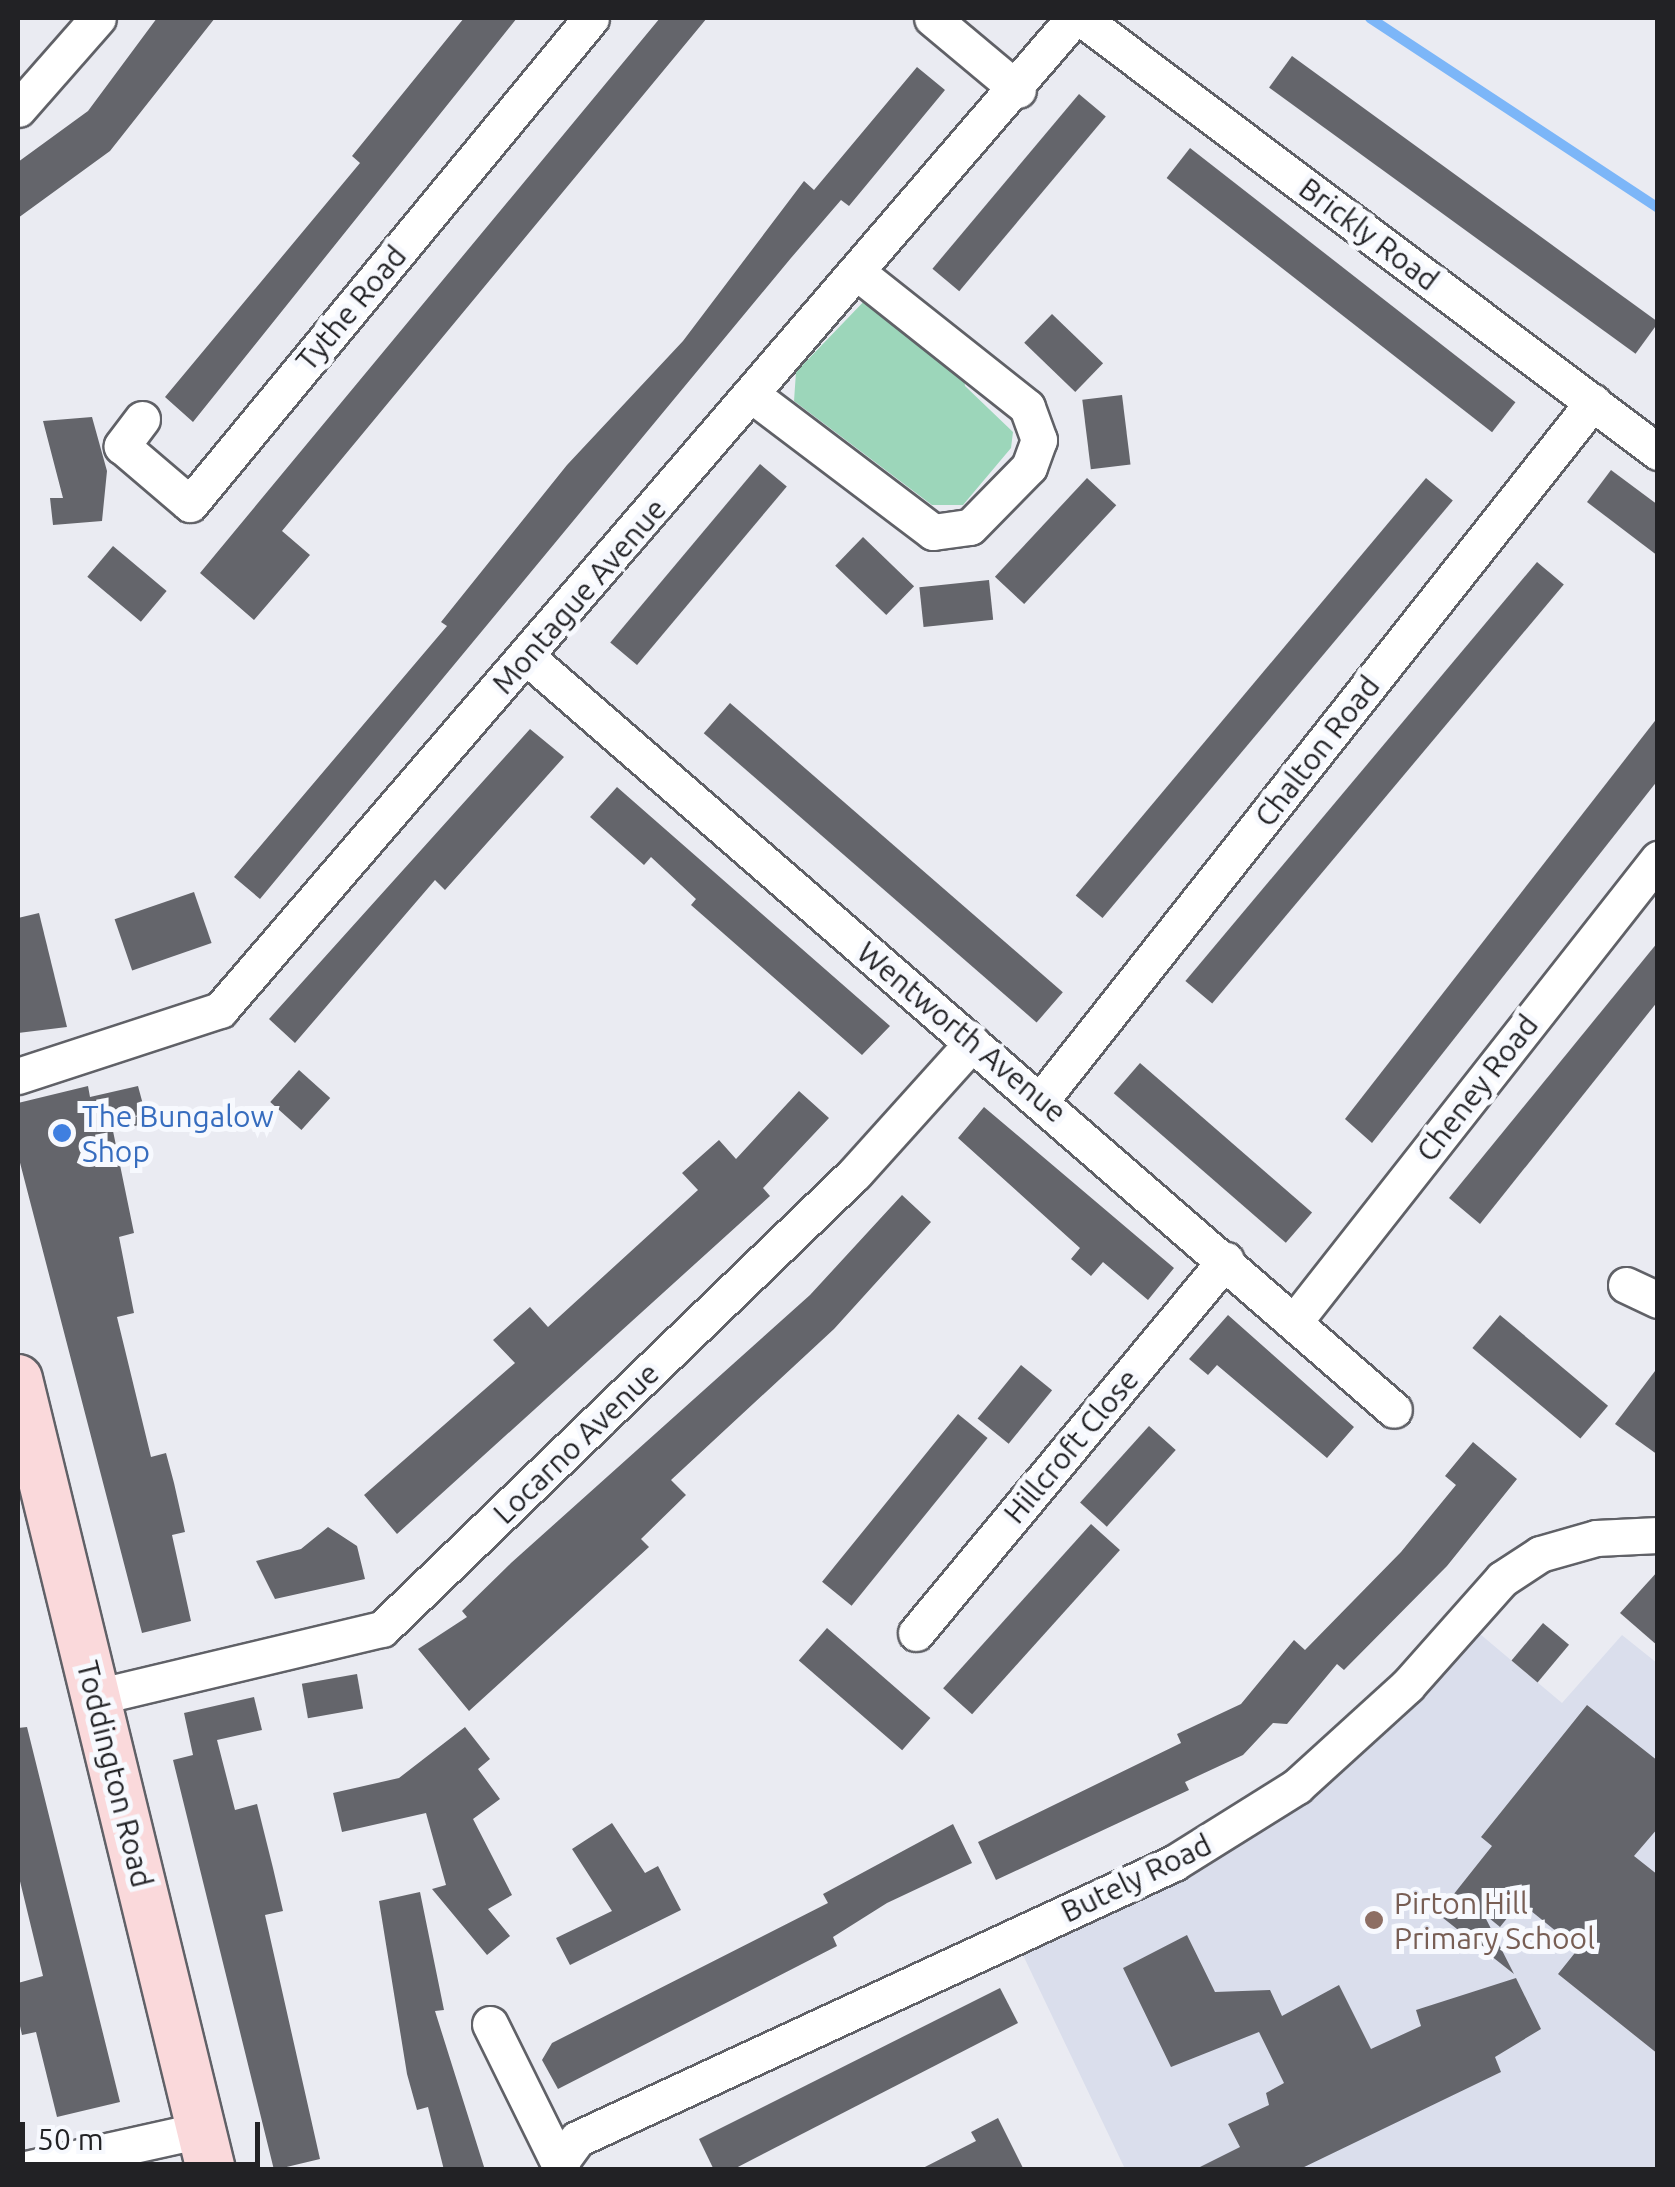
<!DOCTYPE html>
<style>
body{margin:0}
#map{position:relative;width:1675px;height:2187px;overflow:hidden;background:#eaebf2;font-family:Ubuntu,sans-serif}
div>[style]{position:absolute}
.built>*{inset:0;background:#dadeec}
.green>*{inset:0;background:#9cd6ba}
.stream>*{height:10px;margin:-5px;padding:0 5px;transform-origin:5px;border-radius:5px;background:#7cb6f8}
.building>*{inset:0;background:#64656b;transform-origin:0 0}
.roads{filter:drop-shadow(2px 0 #606167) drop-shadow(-2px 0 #606167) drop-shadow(0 2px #606167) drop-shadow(0 -2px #606167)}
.minor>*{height:35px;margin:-17.5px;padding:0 17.5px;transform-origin:17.5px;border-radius:17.5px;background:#fff}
.secondary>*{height:48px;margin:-24px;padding:0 24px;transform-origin:24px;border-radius:24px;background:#fad9db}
.dots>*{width:28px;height:28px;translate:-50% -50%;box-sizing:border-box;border:5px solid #f7f9fe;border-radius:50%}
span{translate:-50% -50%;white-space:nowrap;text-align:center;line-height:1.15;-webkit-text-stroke:10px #f7f9fe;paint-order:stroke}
.street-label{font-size:30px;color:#222225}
.shop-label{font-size:30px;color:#366cbe}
.left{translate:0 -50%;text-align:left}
.education-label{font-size:30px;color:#785e54}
.frame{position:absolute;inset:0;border:20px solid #222225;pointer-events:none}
.scale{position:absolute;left:20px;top:2122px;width:240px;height:45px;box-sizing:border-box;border:5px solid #222225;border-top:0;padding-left:12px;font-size:30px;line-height:35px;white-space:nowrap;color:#222225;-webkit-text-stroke:8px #f7f9fe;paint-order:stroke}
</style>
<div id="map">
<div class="built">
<i style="clip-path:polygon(1480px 1634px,1562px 1703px,1622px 1635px,1657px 1663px,1657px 2169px,1125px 2169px,1022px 1953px,1281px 1817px,1403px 1719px)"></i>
</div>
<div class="green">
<i style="clip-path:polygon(869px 296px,963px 368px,965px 386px,1013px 432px,1011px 448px,963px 505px,932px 505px,794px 401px,796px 372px)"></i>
</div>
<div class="stream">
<i style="left:1370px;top:18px;width:345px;rotate:33.4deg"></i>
</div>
<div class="building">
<i style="clip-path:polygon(157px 18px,215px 18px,110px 151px,18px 218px,18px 162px,88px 111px)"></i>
<i style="clip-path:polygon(464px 18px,517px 18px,193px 422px,165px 397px,360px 163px,352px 156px)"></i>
<i style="clip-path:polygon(660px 18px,707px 18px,282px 531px,310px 555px,254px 620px,200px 573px)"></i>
<i style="left:1292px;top:56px;width:453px;height:39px;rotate:36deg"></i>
<i style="clip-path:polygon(917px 67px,945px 90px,849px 206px,841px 200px,791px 258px,260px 899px,234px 877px,447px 626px,441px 622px,567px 465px,683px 341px,804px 181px,814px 190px)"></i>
<i style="left:1079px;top:94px;width:35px;height:228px;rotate:40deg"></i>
<i style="left:1190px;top:148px;width:413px;height:38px;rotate:38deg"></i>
<i style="left:1052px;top:314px;width:71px;height:40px;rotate:44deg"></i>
<i style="left:1122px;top:395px;width:70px;height:40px;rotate:83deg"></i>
<i style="clip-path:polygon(92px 417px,107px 471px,102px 521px,53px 525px,50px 498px,63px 498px,43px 421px)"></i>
<i style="left:760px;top:464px;width:35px;height:233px;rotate:40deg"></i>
<i style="clip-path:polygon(1611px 470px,1658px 505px,1658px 556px,1587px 502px)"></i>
<i style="left:1087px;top:478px;width:40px;height:135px;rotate:43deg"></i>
<i style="left:1426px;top:478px;width:35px;height:545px;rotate:40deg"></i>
<i style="left:863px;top:537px;width:71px;height:40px;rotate:44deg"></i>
<i style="left:113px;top:546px;width:70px;height:40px;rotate:40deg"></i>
<i style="left:1537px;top:562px;width:35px;height:547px;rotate:40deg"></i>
<i style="left:989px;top:580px;width:40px;height:70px;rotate:84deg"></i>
<i style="left:730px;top:703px;width:441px;height:40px;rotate:41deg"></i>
<i style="clip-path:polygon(1658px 717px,1658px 780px,1372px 1143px,1345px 1119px)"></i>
<i style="clip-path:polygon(530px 729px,564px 757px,445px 890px,435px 880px,295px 1043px,269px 1019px)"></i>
<i style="clip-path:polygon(617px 787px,890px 1026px,862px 1055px,691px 905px,696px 899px,651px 857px,644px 865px,590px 817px)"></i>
<i style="left:194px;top:892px;width:54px;height:84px;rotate:71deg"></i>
<i style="clip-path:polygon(39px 913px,67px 1027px,18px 1033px,18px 918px)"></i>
<i style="clip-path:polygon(1658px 942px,1658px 1001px,1480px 1224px,1449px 1198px)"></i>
<i style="left:1140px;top:1063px;width:228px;height:40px;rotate:41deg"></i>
<i style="left:299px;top:1070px;width:42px;height:43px;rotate:42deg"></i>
<i style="clip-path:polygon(88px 1086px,90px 1097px,138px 1086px,148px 1123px,113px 1131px,134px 1233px,119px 1237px,134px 1313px,117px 1317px,151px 1457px,166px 1453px,174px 1483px,185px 1532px,172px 1535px,191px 1621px,142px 1633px,18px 1155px,18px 1103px)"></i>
<i style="clip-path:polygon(799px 1091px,829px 1118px,763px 1188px,770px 1196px,397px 1534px,364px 1495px,515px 1363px,493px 1340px,530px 1307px,548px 1327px,698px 1190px,682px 1173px,719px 1140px,736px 1159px)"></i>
<i style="clip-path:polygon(984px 1107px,1174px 1268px,1148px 1300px,1103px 1262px,1091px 1276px,1071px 1259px,1080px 1248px,958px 1138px)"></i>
<i style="clip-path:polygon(902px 1195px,931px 1222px,834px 1329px,671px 1480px,686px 1495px,641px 1539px,649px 1547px,469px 1711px,418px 1649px,467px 1617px,462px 1611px,511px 1563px,810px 1295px)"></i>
<i style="clip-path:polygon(1228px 1315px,1354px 1427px,1327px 1458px,1217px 1365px,1208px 1375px,1189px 1359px)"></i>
<i style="left:1500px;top:1315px;width:141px;height:43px;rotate:40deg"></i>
<i style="left:1021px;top:1365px;width:40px;height:69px;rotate:39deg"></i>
<i style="clip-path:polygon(1658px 1367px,1658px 1455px,1615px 1424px)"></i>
<i style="left:958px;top:1414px;width:38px;height:216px;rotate:39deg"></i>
<i style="left:1149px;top:1426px;width:36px;height:103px;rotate:42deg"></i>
<i style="clip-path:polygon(1473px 1442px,1517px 1479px,1447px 1566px,1344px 1670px,1337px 1664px,1287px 1724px,1273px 1723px,1243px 1755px,1185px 1782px,1189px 1790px,996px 1880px,978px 1842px,1181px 1743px,1177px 1734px,1241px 1704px,1294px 1640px,1305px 1650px,1401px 1552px,1456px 1485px,1445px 1476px)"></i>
<i style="left:1091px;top:1524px;width:39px;height:221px;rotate:42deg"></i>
<i style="clip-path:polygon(328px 1527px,357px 1546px,365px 1579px,275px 1599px,256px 1561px,301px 1549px)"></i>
<i style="clip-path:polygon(1658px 1571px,1658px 1646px,1620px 1613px)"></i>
<i style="left:1543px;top:1623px;width:34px;height:49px;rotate:40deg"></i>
<i style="left:827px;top:1628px;width:137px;height:43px;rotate:41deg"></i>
<i style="left:357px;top:1674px;width:35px;height:56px;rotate:80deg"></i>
<i style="clip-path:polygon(254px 1697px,262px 1730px,217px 1740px,235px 1810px,257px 1804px,273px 1868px,283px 1911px,265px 1915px,320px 2159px,274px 2170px,173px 1760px,193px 1755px,184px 1713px)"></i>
<i style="clip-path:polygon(1587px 1705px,1658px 1761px,1658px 1828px,1634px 1856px,1658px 1875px,1658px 2054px,1558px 1974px,1578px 1949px,1520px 1902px,1500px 1927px,1483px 1913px,1514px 1974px,1438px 1914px,1492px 1846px,1481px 1837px)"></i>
<i style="clip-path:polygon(27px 1727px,120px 2102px,57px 2117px,36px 2032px,22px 2035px,18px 2017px,18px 1983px,43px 1976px,18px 1873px,18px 1728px)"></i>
<i style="clip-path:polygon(465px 1727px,490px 1759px,478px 1769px,500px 1799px,473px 1819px,512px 1895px,488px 1909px,510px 1936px,487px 1955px,432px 1889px,446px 1885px,426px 1813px,342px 1832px,333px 1793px,399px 1778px)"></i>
<i style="clip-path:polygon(612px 1823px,645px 1873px,658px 1866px,681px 1910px,570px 1965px,556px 1938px,612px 1911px,572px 1849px)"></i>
<i style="clip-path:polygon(953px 1824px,972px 1863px,887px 1903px,833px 1937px,837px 1946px,558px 2089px,542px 2060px,552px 2043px,828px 1903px,823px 1894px)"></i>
<i style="clip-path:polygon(420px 1892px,444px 2010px,435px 2011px,485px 2170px,444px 2170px,428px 2107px,417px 2110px,407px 2074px,379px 1901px)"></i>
<i style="clip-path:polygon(1187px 1935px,1215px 1992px,1270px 1990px,1282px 2016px,1339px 1985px,1371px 2049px,1421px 2026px,1416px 2010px,1516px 1978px,1541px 2029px,1495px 2057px,1501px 2072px,1298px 2170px,1194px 2170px,1240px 2147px,1228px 2124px,1269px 2105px,1266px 2093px,1284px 2083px,1259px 2032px,1171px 2067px,1123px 1968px)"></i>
<i style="clip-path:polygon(1000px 1988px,1018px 2023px,732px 2170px,714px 2170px,699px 2139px)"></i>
<i style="clip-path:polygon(998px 2118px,1024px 2170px,919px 2170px,976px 2141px,971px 2132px)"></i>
</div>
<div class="roads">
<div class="minor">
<i style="left:932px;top:18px;width:112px;rotate:39.9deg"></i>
<i style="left:1081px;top:18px;width:722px;rotate:36.95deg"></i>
<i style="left:18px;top:109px;width:121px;rotate:-48.7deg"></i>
<i style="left:752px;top:395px;width:227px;rotate:37.1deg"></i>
<i style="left:933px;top:532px;width:37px;rotate:-8deg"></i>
<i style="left:970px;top:527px;width:84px;rotate:-45.5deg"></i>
<i style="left:1029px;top:467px;width:29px;rotate:-70deg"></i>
<i style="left:1039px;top:440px;width:35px;rotate:-110deg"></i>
<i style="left:1027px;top:407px;width:214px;rotate:-141.6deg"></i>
<i style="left:142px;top:419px;width:34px;rotate:127deg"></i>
<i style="left:122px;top:446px;width:89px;rotate:40.5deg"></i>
<i style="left:190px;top:504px;width:630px;rotate:-50.47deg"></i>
<i style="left:527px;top:657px;width:1148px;rotate:40.97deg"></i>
<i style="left:18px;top:1076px;width:213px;rotate:-18.1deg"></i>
<i style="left:220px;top:1010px;width:1309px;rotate:-49.28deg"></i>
<i style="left:1041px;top:1100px;width:890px;rotate:-51.66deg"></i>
<i style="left:1626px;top:1285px;width:35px;rotate:25deg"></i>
<i style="left:1298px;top:1317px;width:583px;rotate:-51.83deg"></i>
<i style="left:916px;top:1633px;width:485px;rotate:-50.3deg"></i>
<i style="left:96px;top:1697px;width:294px;rotate:-13.4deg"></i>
<i style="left:382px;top:1629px;width:657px;rotate:-43.95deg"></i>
<i style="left:855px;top:1173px;width:175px;rotate:-48deg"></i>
<i style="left:490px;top:2024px;width:163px;rotate:63.7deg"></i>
<i style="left:562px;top:2160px;width:26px;rotate:-54deg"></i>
<i style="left:577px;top:2139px;width:658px;rotate:-24.81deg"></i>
<i style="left:1174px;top:1863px;width:145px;rotate:-32deg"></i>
<i style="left:1297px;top:1786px;width:149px;rotate:-42.3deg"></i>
<i style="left:1407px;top:1686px;width:143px;rotate:-48.4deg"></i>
<i style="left:1502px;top:1579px;width:45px;rotate:-33.3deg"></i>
<i style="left:1540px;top:1554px;width:58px;rotate:-15.9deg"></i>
<i style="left:1596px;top:1538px;width:62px;rotate:-2.8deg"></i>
<i style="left:21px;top:2170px;width:184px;rotate:-12.5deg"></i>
</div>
<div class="secondary">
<i style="left:18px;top:1379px;width:814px;rotate:76.29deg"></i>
</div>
</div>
<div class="dots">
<i style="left:62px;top:1133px;background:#3f7fe0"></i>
<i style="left:1374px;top:1920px;background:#8d6e63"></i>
</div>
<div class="street-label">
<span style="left:1369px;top:234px;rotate:37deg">Brickly Road</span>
<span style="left:351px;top:308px;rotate:-50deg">Tythe Road</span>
<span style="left:579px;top:596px;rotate:-49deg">Montague Avenue</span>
<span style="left:1317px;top:751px;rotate:-52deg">Chalton Road</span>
<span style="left:962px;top:1032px;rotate:40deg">Wentworth Avenue</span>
<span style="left:1477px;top:1088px;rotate:-52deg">Cheney Road</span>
<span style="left:576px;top:1443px;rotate:-44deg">Locarno Avenue</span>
<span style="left:1071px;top:1446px;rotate:-50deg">Hillcroft Close</span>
<span style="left:115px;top:1774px;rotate:76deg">Toddington Road</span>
<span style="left:1136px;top:1878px;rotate:-26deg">Butely Road</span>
</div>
<div class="shop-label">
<span class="left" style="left:82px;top:1133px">The Bungalow<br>Shop</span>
</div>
<div class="education-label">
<span class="left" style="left:1394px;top:1920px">Pirton Hill<br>Primary School</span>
</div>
<div class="frame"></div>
<div class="scale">50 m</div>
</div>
